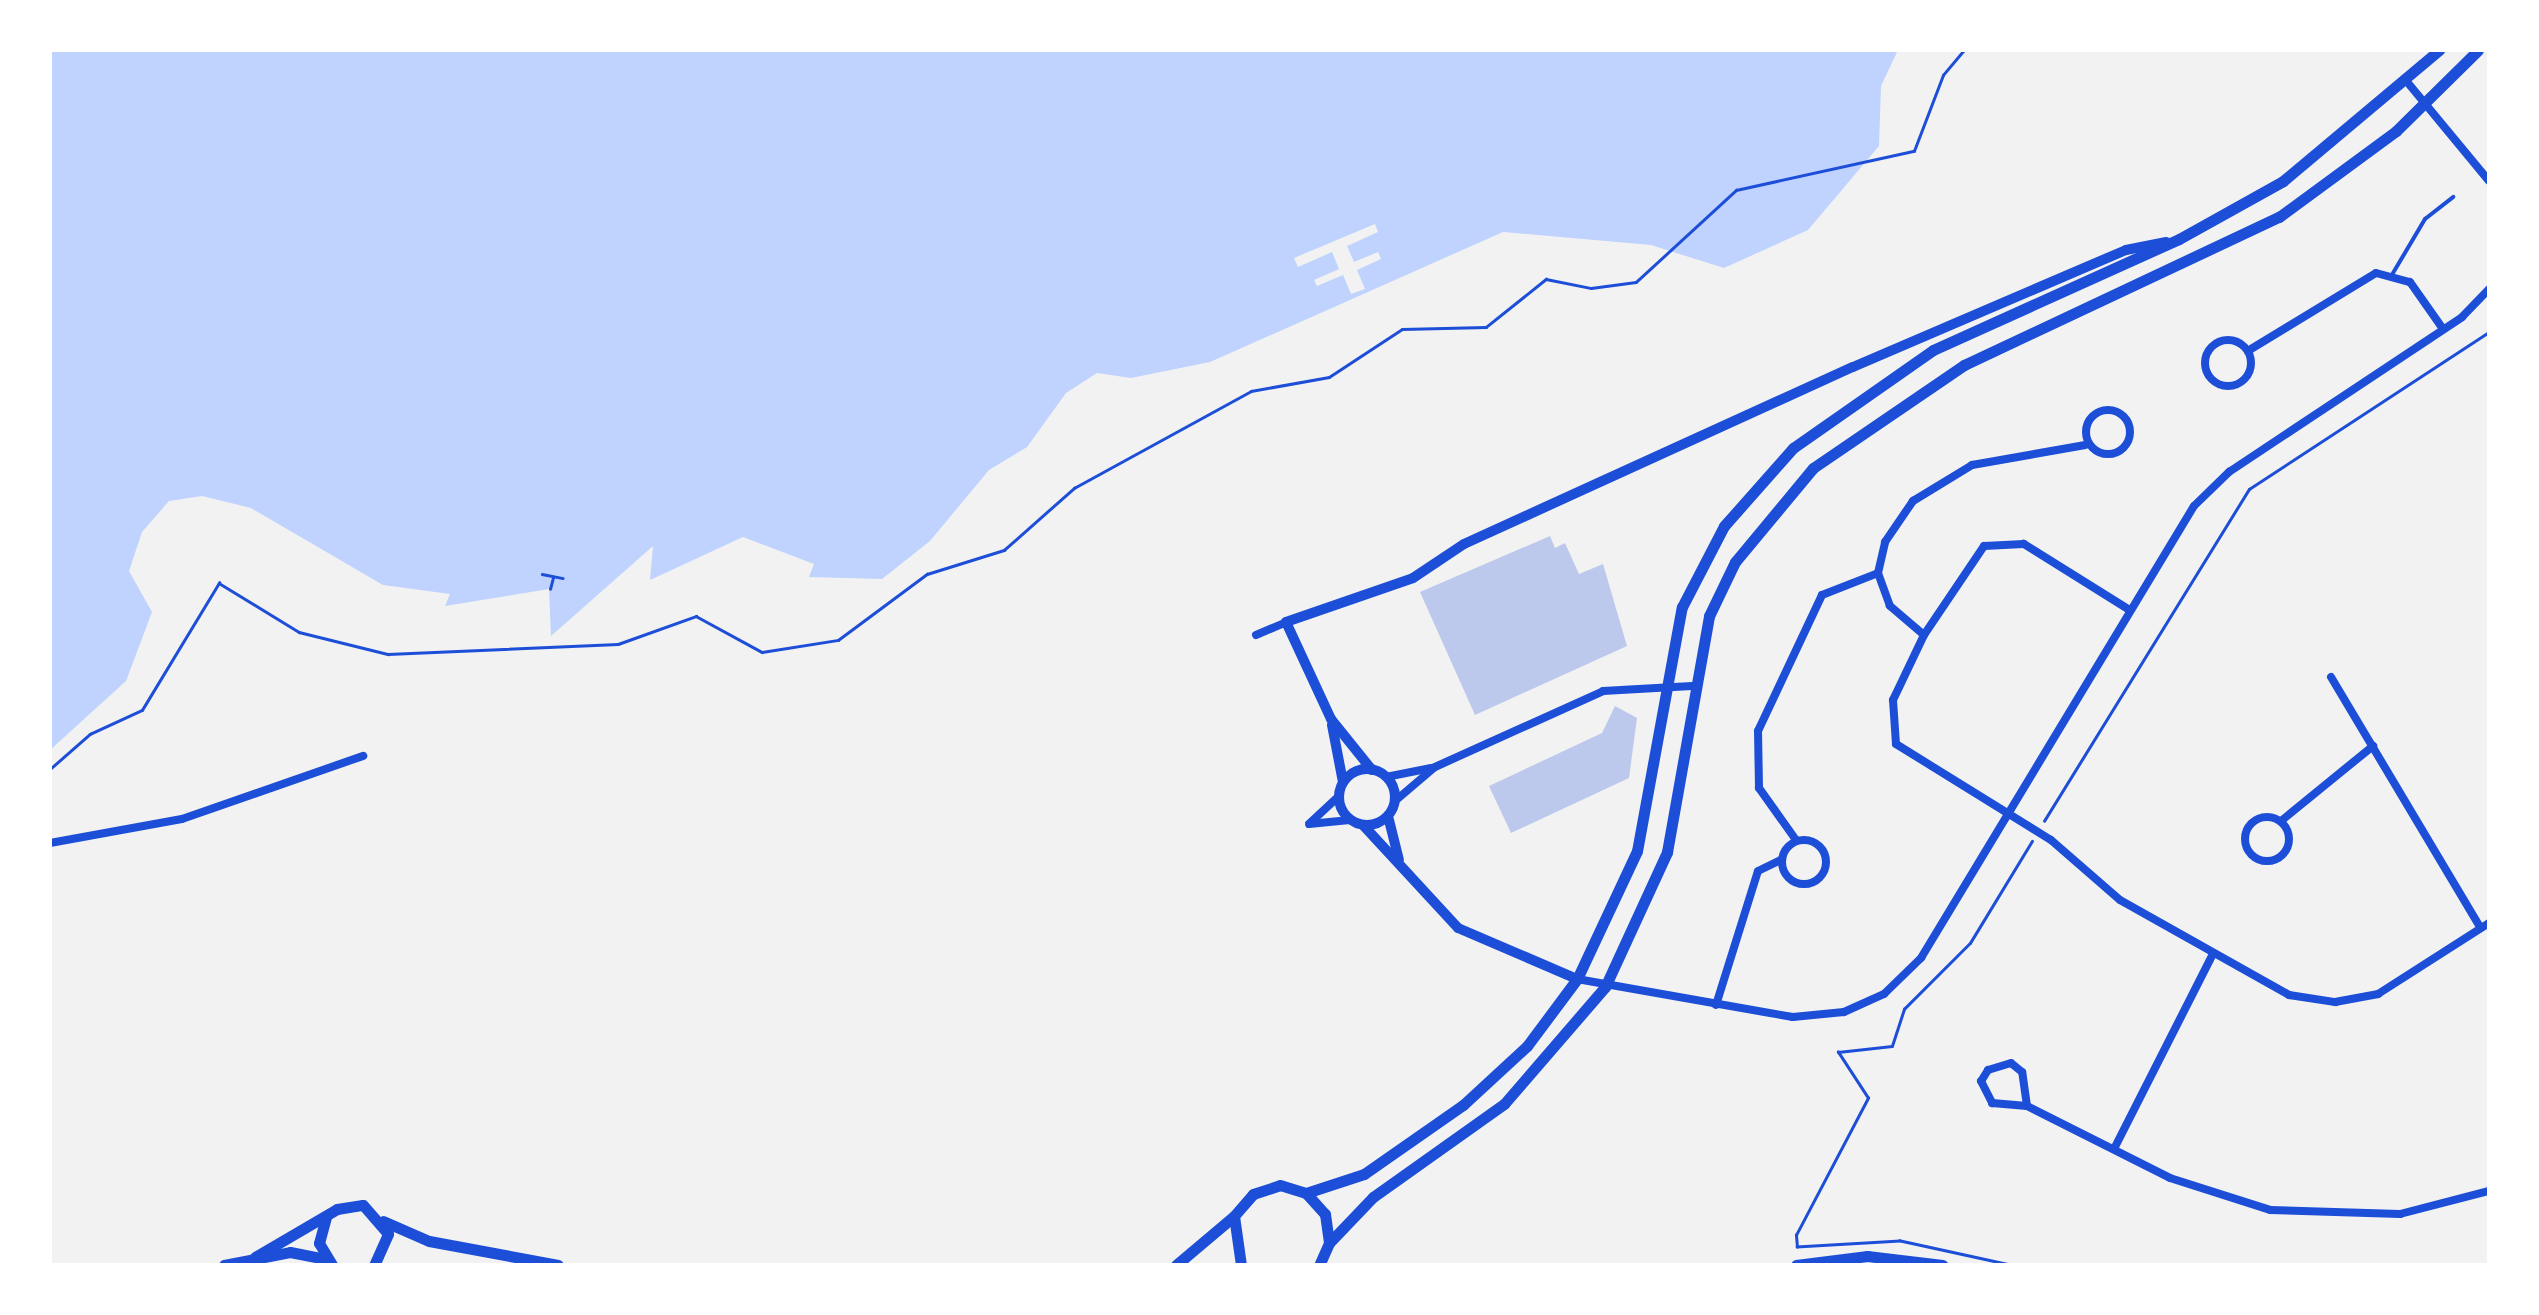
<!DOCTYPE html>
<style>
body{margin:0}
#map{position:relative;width:2539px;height:1315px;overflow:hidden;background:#f2f2f2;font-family:"DejaVu Sans",sans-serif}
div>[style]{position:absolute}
.water>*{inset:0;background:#bfd3fe}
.pier>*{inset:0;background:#f2f2f2}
.building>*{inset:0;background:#bdc9ec}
.path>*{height:2.5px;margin:-1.25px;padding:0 1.25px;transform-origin:1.25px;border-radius:1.25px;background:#1d4ed8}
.service>*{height:4px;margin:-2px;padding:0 2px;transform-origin:2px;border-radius:2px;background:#1d4ed8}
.minor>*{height:8px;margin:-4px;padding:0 4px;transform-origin:4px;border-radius:4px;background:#1d4ed8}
.minor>.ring{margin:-4px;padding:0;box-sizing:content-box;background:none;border:8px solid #1d4ed8;border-radius:50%}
.tertiary>*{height:10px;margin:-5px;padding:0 5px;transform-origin:5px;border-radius:5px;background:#1d4ed8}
.tertiary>.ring{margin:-5px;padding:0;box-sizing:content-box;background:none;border:10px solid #1d4ed8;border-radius:50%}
.secondary>*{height:11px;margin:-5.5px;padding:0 5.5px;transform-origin:5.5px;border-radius:5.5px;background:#1d4ed8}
span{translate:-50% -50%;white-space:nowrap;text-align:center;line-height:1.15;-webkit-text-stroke:9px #fff;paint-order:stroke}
.frame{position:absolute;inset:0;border:52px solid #fff;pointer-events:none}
</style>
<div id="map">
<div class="water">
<i style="clip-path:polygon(50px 50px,1898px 50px,1881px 86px,1879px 146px,1808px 230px,1724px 268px,1651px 245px,1503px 232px,1210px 362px,1131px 378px,1097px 373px,1066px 393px,1027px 447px,989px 470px,930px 541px,882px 579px,809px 577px,814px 564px,743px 537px,650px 580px,653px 546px,551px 636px,549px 589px,445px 606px,450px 594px,383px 585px,251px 508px,202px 496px,169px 501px,142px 532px,129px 571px,152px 612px,126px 681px,50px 750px)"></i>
</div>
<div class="pier">
<i style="clip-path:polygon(1375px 224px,1378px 232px,1347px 246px,1354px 262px,1378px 252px,1381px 259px,1357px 270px,1365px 289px,1351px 294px,1343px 275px,1317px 286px,1314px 280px,1339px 269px,1332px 252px,1298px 267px,1294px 258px)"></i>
</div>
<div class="building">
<i style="clip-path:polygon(1550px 536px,1555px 548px,1565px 543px,1579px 574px,1603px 564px,1627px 646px,1475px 715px,1420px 592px)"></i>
<i style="clip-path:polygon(1615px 706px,1637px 718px,1629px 778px,1511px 833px,1489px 786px,1602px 733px)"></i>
</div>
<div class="path">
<i style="left:542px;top:574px;width:21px;rotate:11deg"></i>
<i style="left:550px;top:589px;width:11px;rotate:-75deg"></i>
<i style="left:50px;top:769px;width:53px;rotate:-41.2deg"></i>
<i style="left:90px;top:734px;width:57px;rotate:-24.8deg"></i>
<i style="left:142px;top:710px;width:149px;rotate:-58.8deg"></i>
<i style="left:219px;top:583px;width:94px;rotate:31.5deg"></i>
<i style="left:299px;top:632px;width:92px;rotate:13.9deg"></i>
<i style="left:388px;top:654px;width:230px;rotate:-2.5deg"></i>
<i style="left:618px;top:644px;width:83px;rotate:-19.7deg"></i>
<i style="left:696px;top:616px;width:75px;rotate:28.6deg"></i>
<i style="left:762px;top:652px;width:77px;rotate:-9deg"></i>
<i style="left:838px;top:640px;width:111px;rotate:-36.6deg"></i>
<i style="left:927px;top:574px;width:81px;rotate:-17.3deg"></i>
<i style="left:1004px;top:550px;width:94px;rotate:-41.5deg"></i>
<i style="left:1074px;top:488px;width:202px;rotate:-28.7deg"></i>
<i style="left:1251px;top:391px;width:79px;rotate:-10.2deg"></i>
<i style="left:1329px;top:377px;width:87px;rotate:-33.3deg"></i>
<i style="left:1402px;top:329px;width:84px;rotate:-1.4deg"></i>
<i style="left:1486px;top:327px;width:77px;rotate:-38.7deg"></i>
<i style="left:1546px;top:279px;width:46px;rotate:11.3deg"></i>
<i style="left:1591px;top:288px;width:45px;rotate:-7.6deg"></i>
<i style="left:1636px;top:282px;width:136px;rotate:-42.6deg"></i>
<i style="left:1736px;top:190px;width:182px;rotate:-12.4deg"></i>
<i style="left:1914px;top:151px;width:81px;rotate:-69.1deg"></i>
<i style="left:1943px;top:75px;width:33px;rotate:-50deg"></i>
<i style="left:2044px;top:821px;width:390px;rotate:-58.3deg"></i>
<i style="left:2249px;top:489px;width:287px;rotate:-33.2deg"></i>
<i style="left:2010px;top:1265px;width:113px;rotate:-167.7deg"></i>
<i style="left:1900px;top:1241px;width:103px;rotate:176.7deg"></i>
<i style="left:1797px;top:1247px;width:12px;rotate:-95deg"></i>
<i style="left:1796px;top:1235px;width:155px;rotate:-62.3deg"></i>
<i style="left:1868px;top:1098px;width:55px;rotate:-123.1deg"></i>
<i style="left:1838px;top:1052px;width:54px;rotate:-6.3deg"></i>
<i style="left:1892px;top:1046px;width:39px;rotate:-72deg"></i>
<i style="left:1904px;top:1009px;width:93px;rotate:-45deg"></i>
<i style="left:1970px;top:943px;width:119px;rotate:-58.7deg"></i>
</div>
<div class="service">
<i style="left:2393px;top:273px;width:63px;rotate:-59.3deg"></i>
<i style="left:2425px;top:219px;width:36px;rotate:-38deg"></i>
</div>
<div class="minor">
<i style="left:2408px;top:83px;width:127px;rotate:50.4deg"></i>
<i class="ring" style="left:2205px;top:340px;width:38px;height:38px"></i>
<i style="left:2251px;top:349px;width:146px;rotate:-31.3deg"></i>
<i style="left:2376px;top:273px;width:35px;rotate:15deg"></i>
<i style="left:2410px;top:282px;width:57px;rotate:54.9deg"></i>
<i class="ring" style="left:2086px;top:410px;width:36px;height:36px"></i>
<i style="left:2128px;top:609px;width:123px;rotate:-148deg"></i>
<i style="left:2024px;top:544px;width:40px;rotate:177.1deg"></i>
<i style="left:1984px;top:546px;width:107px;rotate:124deg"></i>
<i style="left:1924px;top:635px;width:72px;rotate:115.5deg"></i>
<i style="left:1893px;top:700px;width:44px;rotate:86.1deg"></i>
<i style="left:1896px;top:744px;width:182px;rotate:31.8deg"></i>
<i style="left:2051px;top:840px;width:91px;rotate:41deg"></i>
<i style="left:2120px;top:900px;width:194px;rotate:29.3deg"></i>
<i style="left:2289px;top:995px;width:47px;rotate:8.7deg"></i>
<i style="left:2335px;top:1002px;width:44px;rotate:-10.5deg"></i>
<i style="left:2378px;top:994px;width:132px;rotate:-32.6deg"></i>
<i style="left:1256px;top:635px;width:33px;rotate:-23deg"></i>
<i style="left:1924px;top:635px;width:45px;rotate:-139.5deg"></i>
<i style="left:1890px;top:606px;width:35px;rotate:-110deg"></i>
<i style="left:1878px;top:573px;width:32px;rotate:-77deg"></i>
<i style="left:1885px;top:542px;width:50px;rotate:-55.7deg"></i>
<i style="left:1913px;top:501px;width:69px;rotate:-31.4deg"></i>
<i style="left:1972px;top:465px;width:115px;rotate:-10deg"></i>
<i style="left:2331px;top:677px;width:291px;rotate:59.2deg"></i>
<i style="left:1386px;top:777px;width:46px;rotate:-11.3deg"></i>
<i style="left:1395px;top:801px;width:52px;rotate:-40.4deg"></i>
<i style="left:1435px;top:767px;width:184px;rotate:-24.3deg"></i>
<i style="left:1603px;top:691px;width:89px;rotate:-3.2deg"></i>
<i class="ring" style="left:2245px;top:817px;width:36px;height:36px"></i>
<i style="left:2281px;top:821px;width:119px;rotate:-39.2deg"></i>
<i style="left:1310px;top:823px;width:40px;rotate:-43deg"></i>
<i style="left:1309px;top:824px;width:41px;rotate:-5.6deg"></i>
<i class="ring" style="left:1782px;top:840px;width:36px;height:36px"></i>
<i style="left:1796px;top:840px;width:64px;rotate:-125.4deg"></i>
<i style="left:1759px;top:788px;width:57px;rotate:-91deg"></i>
<i style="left:1758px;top:731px;width:150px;rotate:-64.8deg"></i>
<i style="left:1822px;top:595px;width:60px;rotate:-21.4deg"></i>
<i style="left:50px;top:843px;width:134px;rotate:-10.3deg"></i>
<i style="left:182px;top:819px;width:192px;rotate:-19.2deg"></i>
<i style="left:1577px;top:979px;width:219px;rotate:10deg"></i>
<i style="left:1793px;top:1017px;width:51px;rotate:-5.6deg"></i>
<i style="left:1844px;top:1012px;width:44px;rotate:-24.2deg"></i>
<i style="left:1884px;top:994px;width:52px;rotate:-44.2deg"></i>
<i style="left:1921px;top:958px;width:528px;rotate:-58.87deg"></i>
<i style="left:2194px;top:506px;width:49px;rotate:-44.2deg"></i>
<i style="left:2229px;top:472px;width:280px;rotate:-33.6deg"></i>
<i style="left:2462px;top:317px;width:39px;rotate:-46deg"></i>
<i style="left:1716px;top:1005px;width:140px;rotate:-72.6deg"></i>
<i style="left:1758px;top:871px;width:25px;rotate:-26deg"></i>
<i style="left:2027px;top:1106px;width:34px;rotate:-98deg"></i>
<i style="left:2022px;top:1072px;width:14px;rotate:-141deg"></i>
<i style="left:2011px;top:1063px;width:24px;rotate:163deg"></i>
<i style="left:1988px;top:1070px;width:13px;rotate:122deg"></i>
<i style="left:1981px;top:1081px;width:25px;rotate:63deg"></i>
<i style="left:1992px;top:1103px;width:35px;rotate:5deg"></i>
<i style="left:2027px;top:1106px;width:160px;rotate:26.7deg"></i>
<i style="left:2170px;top:1178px;width:105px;rotate:17.7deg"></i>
<i style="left:2270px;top:1210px;width:130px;rotate:1.8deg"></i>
<i style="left:2400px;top:1214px;width:92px;rotate:-14.5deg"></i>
<i style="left:2115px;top:1147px;width:214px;rotate:-63.1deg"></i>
</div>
<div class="tertiary">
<i style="left:1332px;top:725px;width:58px;rotate:79.1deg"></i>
<i class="ring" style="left:1339px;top:769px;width:46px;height:46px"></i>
<i style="left:1372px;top:770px;width:65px;rotate:-128.8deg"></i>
<i style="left:1331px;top:719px;width:107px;rotate:-114.9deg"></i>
<i style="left:1286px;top:622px;width:134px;rotate:-19.1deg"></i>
<i style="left:1413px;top:578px;width:61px;rotate:-33.7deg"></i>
<i style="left:1464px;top:544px;width:427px;rotate:-24.5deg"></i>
<i style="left:1853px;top:367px;width:297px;rotate:-23.2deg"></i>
<i style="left:2126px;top:250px;width:41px;rotate:-11.3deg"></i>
<i style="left:1388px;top:816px;width:45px;rotate:76deg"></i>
<i style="left:1363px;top:825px;width:140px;rotate:47.3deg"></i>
<i style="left:1458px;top:928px;width:129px;rotate:23.2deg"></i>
</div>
<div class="secondary">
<i style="left:1306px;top:1193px;width:61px;rotate:-18.1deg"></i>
<i style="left:1364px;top:1174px;width:121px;rotate:-34.9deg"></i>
<i style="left:1463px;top:1105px;width:87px;rotate:-42.7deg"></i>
<i style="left:1527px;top:1046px;width:84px;rotate:-53.3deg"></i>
<i style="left:1577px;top:979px;width:141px;rotate:-64.9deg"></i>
<i style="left:1637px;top:851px;width:248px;rotate:-79.6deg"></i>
<i style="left:1682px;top:607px;width:91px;rotate:-62.6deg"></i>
<i style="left:1724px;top:526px;width:104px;rotate:-48.5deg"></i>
<i style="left:1793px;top:448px;width:171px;rotate:-35deg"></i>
<i style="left:1933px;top:350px;width:270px;rotate:-24.3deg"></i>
<i style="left:2179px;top:239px;width:119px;rotate:-29.1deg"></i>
<i style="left:2283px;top:181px;width:204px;rotate:-40deg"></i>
<i style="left:326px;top:1217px;width:27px;rotate:105deg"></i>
<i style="left:319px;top:1243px;width:26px;rotate:59deg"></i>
<i style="left:383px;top:1221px;width:50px;rotate:23.5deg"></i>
<i style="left:429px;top:1241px;width:131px;rotate:10.5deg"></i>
<i style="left:1329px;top:1243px;width:64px;rotate:-46.3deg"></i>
<i style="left:1373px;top:1197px;width:161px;rotate:-35.4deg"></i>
<i style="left:1504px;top:1104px;width:155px;rotate:-49.2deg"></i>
<i style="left:1605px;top:987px;width:149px;rotate:-65.3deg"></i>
<i style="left:1667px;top:852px;width:240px;rotate:-79.9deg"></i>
<i style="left:1709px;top:616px;width:60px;rotate:-64.3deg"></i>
<i style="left:1735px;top:562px;width:122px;rotate:-50.3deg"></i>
<i style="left:1813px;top:468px;width:183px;rotate:-34.3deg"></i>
<i style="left:1964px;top:365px;width:348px;rotate:-25.2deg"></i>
<i style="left:2279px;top:217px;width:145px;rotate:-36.3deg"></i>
<i style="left:2396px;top:131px;width:115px;rotate:-44.6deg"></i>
<i style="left:255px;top:1257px;width:95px;rotate:-30.3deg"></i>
<i style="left:337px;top:1209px;width:26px;rotate:-9deg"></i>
<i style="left:363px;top:1205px;width:38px;rotate:49deg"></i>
<i style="left:388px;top:1234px;width:34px;rotate:114deg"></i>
<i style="left:224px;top:1265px;width:67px;rotate:-11.1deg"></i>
<i style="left:290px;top:1252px;width:37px;rotate:11deg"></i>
<i style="left:1176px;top:1265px;width:76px;rotate:-40.2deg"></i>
<i style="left:1241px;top:1265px;width:49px;rotate:-98.1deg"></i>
<i style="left:1234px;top:1216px;width:29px;rotate:-49deg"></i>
<i style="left:1253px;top:1194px;width:28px;rotate:-18deg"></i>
<i style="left:1280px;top:1185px;width:27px;rotate:17deg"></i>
<i style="left:1306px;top:1193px;width:28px;rotate:48deg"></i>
<i style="left:1325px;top:1214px;width:29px;rotate:82deg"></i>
<i style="left:1329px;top:1243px;width:24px;rotate:114deg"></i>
<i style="left:1796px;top:1265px;width:72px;rotate:-7.2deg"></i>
<i style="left:1867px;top:1256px;width:76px;rotate:6.8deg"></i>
</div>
<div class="frame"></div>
</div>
